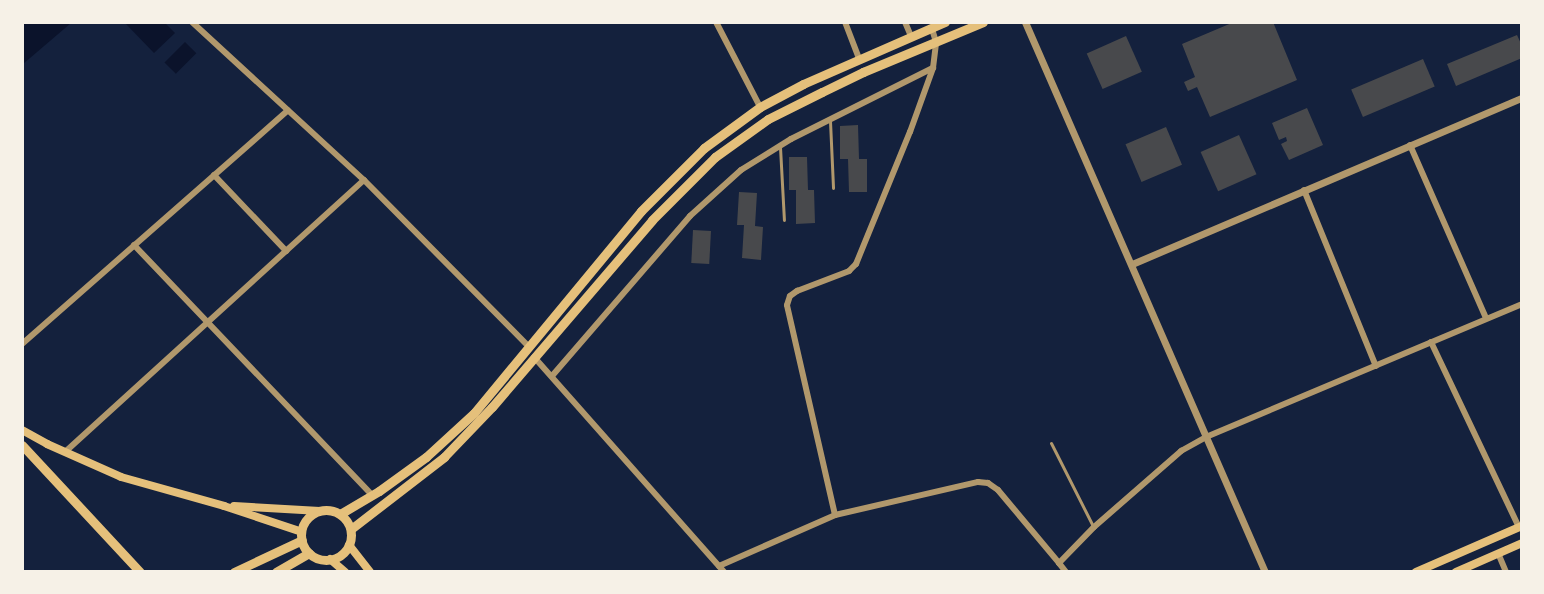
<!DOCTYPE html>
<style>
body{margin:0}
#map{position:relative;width:1544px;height:594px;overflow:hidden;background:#14213d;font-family:Overpass,sans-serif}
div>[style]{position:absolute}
.water>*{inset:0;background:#0b132b;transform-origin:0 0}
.building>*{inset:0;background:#48494c;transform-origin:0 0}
.service>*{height:3px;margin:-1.5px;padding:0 1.5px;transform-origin:1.5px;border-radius:1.5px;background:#b1986c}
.minor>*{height:6px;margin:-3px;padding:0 3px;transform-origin:3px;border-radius:3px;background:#b1986c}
.tertiary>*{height:7px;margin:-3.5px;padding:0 3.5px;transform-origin:3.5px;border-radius:3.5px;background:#b1986c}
.secondary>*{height:8px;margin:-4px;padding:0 4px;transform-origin:4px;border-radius:4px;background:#e5c07b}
.primary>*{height:9px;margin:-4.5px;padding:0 4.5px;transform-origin:4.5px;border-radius:4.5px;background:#e5c07b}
.primary>.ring{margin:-4.5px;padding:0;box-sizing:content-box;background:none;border:9px solid #e5c07b;border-radius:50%}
span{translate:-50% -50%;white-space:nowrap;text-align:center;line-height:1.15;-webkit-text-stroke:4.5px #f6f1e7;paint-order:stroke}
.frame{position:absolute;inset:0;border:24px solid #f6f1e7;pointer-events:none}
</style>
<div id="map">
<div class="water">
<i style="clip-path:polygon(23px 22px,71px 22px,71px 23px,23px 64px)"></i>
<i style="clip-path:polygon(125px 23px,165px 23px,175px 33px,154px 53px)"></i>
<i style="left:185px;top:42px;width:16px;height:29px;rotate:45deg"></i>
</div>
<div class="building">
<i style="clip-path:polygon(1234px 22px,1273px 22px,1297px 80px,1210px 117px,1197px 87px,1188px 91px,1184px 82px,1195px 77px,1182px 44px)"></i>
<i style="clip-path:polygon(1517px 35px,1522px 46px,1522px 58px,1456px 86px,1447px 64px)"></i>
<i style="left:1126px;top:36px;width:39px;height:43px;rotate:66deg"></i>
<i style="left:1423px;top:59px;width:30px;height:78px;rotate:67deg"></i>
<i style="clip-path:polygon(1307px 108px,1323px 145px,1289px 160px,1281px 144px,1287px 141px,1286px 137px,1279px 140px,1272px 123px)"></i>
<i style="clip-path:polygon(858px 125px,859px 159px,867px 159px,867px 192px,849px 192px,848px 159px,840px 159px,840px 126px)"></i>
<i style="left:1166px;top:127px;width:41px;height:44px;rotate:67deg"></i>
<i style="left:1239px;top:135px;width:43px;height:42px;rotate:66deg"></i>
<i style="clip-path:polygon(789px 157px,807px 157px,808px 190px,814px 190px,815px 223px,796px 224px,796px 190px,789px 190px)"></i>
<i style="clip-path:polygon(739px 192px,757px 193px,755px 226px,763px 227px,761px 260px,742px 258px,744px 225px,737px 225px)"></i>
<i style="left:693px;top:230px;width:18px;height:33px;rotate:3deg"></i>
</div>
<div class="service">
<i style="left:830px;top:121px;width:67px;rotate:87.4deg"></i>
<i style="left:780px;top:147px;width:73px;rotate:86.9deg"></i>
<i style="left:1051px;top:443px;width:93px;rotate:63.2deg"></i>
</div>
<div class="minor">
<i style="left:192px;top:22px;width:234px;rotate:42.6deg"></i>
<i style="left:364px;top:180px;width:235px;rotate:45.3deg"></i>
<i style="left:716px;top:22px;width:96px;rotate:62.6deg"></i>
<i style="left:845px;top:22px;width:39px;rotate:69deg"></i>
<i style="left:905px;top:22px;width:15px;rotate:67deg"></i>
<i style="left:1410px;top:145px;width:189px;rotate:66.3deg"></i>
<i style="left:214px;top:175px;width:105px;rotate:46.5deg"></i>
<i style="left:1304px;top:190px;width:190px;rotate:67.8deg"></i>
<i style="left:134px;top:245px;width:345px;rotate:46.4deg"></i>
<i style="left:1431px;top:342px;width:205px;rotate:64.6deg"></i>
<i style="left:22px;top:344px;width:354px;rotate:-41.3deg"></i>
<i style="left:534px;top:357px;width:287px;rotate:48.5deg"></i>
<i style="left:552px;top:376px;width:211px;rotate:-49.2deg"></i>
<i style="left:690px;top:216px;width:69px;rotate:-42deg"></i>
<i style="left:741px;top:170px;width:59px;rotate:-31.8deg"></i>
<i style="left:791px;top:139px;width:159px;rotate:-26.6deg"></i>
<i style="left:65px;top:452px;width:404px;rotate:-42.3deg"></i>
<i style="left:835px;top:515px;width:215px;rotate:-102.9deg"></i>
<i style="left:787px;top:305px;width:9px;rotate:-72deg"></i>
<i style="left:790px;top:296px;width:9px;rotate:-36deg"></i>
<i style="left:797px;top:291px;width:56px;rotate:-21deg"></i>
<i style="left:849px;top:271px;width:10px;rotate:-45deg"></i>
<i style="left:856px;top:264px;width:143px;rotate:-67.8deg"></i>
<i style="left:910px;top:132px;width:68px;rotate:-70.2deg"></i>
<i style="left:933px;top:68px;width:26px;rotate:-83deg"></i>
<i style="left:936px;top:42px;width:14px;rotate:-107deg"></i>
<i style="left:1498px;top:553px;width:21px;rotate:67deg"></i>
<i style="left:719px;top:566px;width:127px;rotate:-23.7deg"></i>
<i style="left:835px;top:515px;width:147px;rotate:-13deg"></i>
<i style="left:978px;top:482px;width:10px;rotate:6deg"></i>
<i style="left:988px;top:483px;width:12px;rotate:35deg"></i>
<i style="left:998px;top:490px;width:95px;rotate:50.1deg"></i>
<i style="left:1066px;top:572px;width:11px;rotate:-128deg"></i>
<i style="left:1059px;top:563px;width:50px;rotate:-45.8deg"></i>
<i style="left:1094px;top:527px;width:116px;rotate:-41.1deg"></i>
<i style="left:1181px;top:451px;width:29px;rotate:-29deg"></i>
<i style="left:1206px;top:437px;width:343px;rotate:-22.8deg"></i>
</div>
<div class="tertiary">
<i style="left:1025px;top:22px;width:600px;rotate:66.43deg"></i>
<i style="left:1132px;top:264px;width:424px;rotate:-23.1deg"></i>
</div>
<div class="secondary">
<i style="left:22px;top:430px;width:29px;rotate:29deg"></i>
<i style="left:47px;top:444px;width:81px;rotate:24deg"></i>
<i style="left:121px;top:477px;width:107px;rotate:15.7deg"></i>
<i style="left:224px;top:506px;width:82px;rotate:18.4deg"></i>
<i style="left:234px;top:506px;width:86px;rotate:3.3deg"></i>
<i style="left:349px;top:545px;width:34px;rotate:52deg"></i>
<i style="left:330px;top:559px;width:20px;rotate:41deg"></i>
<i style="left:1416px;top:572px;width:116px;rotate:-23.5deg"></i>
<i style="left:1456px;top:572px;width:72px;rotate:-23.7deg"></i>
</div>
<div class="primary">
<i style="left:22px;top:445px;width:173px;rotate:47.1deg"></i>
<i class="ring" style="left:301px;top:510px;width:41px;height:41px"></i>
<i style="left:340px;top:514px;width:45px;rotate:-30.5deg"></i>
<i style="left:379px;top:491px;width:58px;rotate:-35.9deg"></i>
<i style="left:426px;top:457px;width:65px;rotate:-42.5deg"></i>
<i style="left:474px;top:413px;width:262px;rotate:-50.4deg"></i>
<i style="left:641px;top:211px;width:89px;rotate:-45deg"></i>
<i style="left:704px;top:148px;width:69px;rotate:-36.2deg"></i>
<i style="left:760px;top:107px;width:49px;rotate:-28.1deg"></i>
<i style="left:803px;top:84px;width:155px;rotate:-23.6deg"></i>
<i style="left:351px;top:529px;width:118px;rotate:-37.7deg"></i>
<i style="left:444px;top:457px;width:69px;rotate:-46.2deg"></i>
<i style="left:492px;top:407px;width:246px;rotate:-49.4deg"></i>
<i style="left:652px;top:220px;width:89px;rotate:-45deg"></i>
<i style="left:715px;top:157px;width:65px;rotate:-35.6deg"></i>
<i style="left:768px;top:119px;width:60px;rotate:-26.6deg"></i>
<i style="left:822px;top:92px;width:46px;rotate:-26deg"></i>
<i style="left:863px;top:72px;width:130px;rotate:-22.6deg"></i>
<i style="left:234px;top:572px;width:75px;rotate:-25.2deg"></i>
<i style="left:276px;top:572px;width:38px;rotate:-30deg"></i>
</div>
<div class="frame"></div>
</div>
